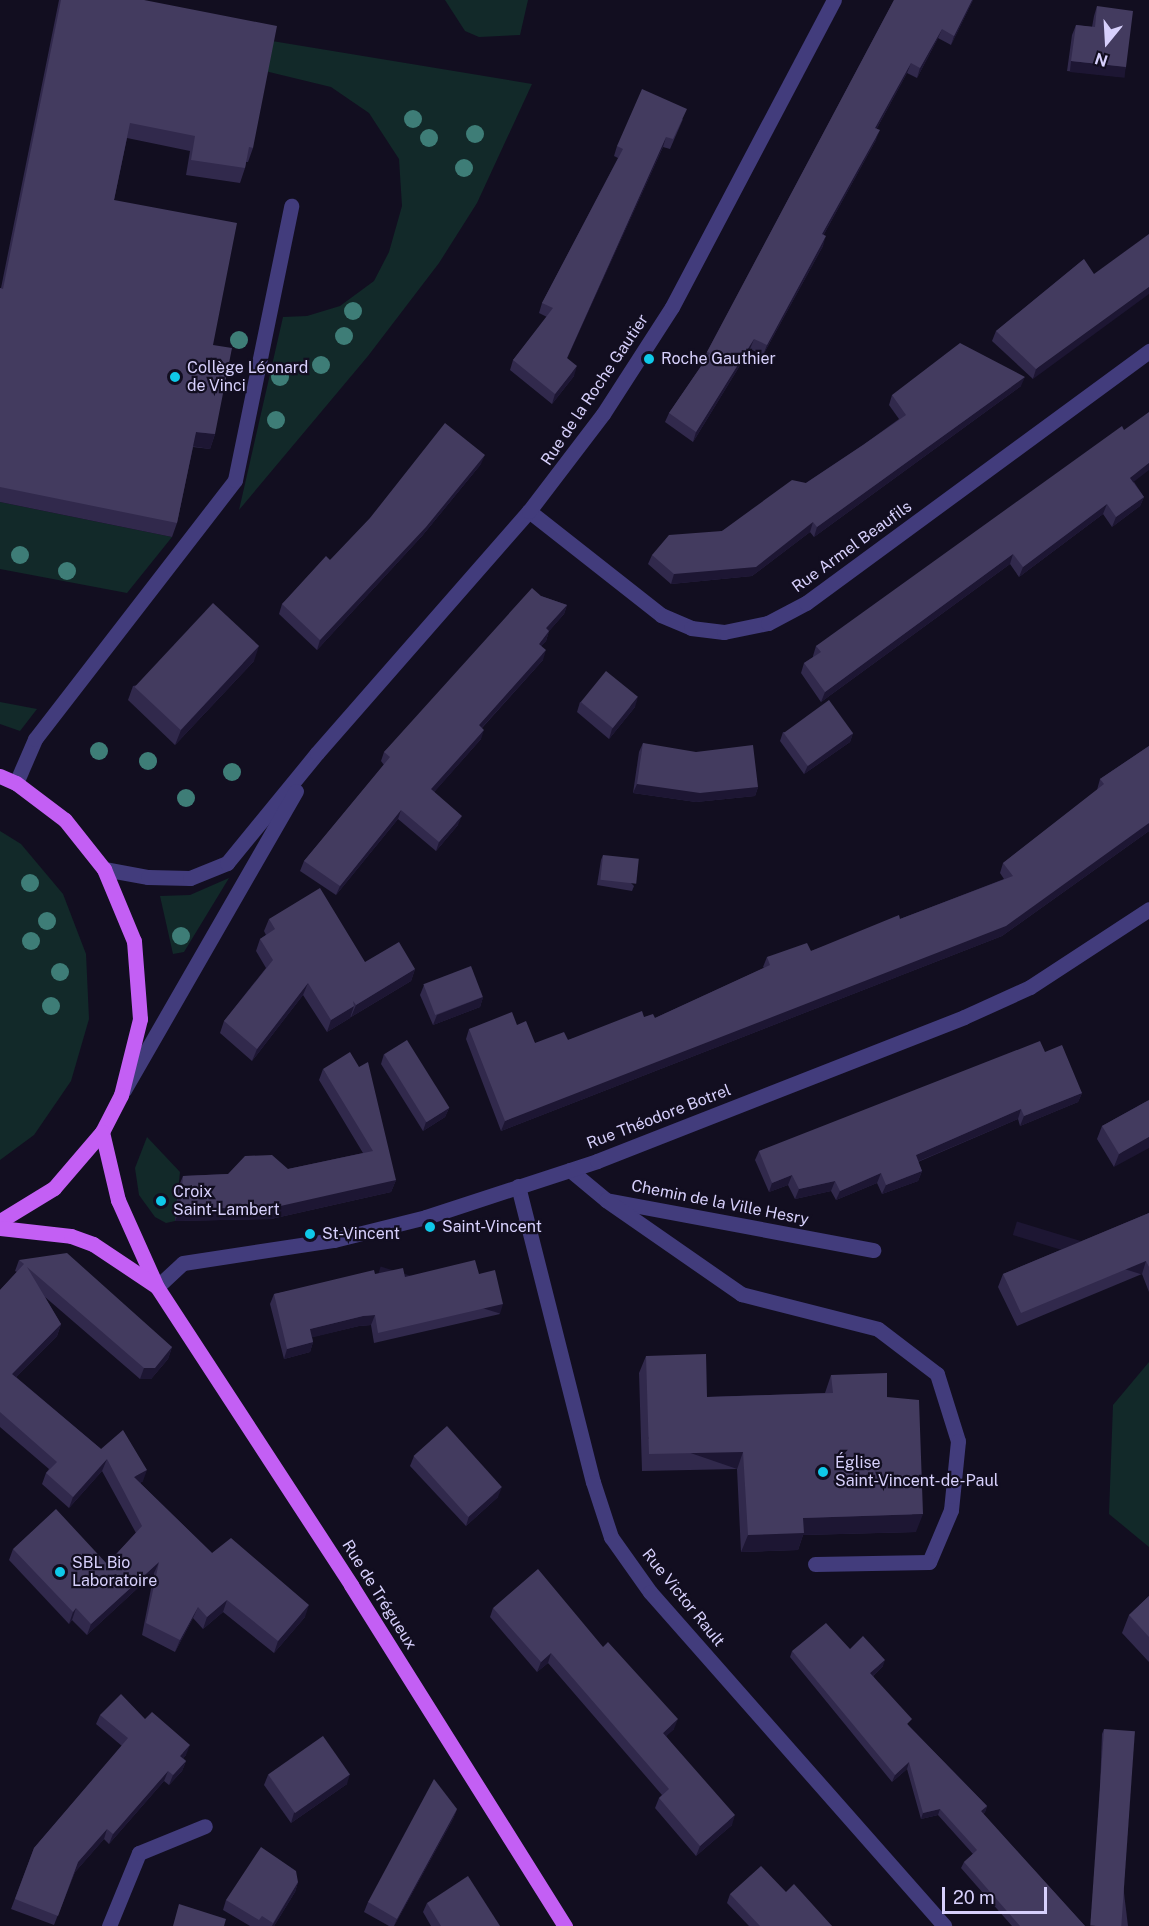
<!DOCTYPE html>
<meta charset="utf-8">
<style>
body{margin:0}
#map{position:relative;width:1149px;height:1926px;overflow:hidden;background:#120e20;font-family:"Public Sans",sans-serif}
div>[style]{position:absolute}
.green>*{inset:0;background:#122929}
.minor>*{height:15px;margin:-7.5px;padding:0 7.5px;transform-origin:7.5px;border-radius:7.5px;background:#423c7c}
.major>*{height:15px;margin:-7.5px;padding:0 7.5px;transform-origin:7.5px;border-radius:7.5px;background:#c35ff4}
.trees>*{width:18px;height:18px;margin:-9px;border-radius:50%;background:#3e7d77}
.wall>*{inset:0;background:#31294c}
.shaded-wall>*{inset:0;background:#1d1633;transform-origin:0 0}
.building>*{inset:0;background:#433b5f;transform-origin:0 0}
.dots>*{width:16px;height:16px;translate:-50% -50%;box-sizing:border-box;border:3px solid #120e20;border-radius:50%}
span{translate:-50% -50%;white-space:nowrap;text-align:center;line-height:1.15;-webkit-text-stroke:4.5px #120e20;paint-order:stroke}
.poi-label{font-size:16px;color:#d7d0fc}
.left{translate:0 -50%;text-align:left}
.street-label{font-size:16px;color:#d7d0fc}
.north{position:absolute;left:1077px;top:12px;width:60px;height:60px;-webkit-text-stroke:4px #120e20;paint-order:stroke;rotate:198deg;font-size:16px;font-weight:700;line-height:24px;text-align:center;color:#d7d0fc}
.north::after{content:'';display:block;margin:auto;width:21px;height:27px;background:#d7d0fc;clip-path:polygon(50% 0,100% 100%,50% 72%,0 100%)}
.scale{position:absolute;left:942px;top:1887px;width:105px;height:27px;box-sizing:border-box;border:3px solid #d7d0fc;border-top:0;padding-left:8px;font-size:18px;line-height:21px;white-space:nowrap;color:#d7d0fc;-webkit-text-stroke:4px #120e20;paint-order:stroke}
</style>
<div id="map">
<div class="green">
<i style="clip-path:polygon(445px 0,528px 0,520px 35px,479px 37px,465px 31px)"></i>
<i style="clip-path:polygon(272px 41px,532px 84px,477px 203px,439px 263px,368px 356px,239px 510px,283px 317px,307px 316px,340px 306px,374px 281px,389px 252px,402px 206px,399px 159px,369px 113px,331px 87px,265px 71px)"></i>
<i style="clip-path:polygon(0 502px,172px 537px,127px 593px,0 569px)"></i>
<i style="clip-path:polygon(0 702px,37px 709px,20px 731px,0 724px)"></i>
<i style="clip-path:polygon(0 831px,21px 844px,63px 894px,86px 954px,89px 1019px,71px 1081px,34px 1135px,0 1160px)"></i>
<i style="clip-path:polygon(229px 878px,184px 952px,173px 954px,160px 896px,190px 895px)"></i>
<i style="clip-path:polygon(147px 1137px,180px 1172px,175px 1221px,166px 1223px,155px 1217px,139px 1195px,135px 1168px)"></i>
<i style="clip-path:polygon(1149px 1362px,1149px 1547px,1109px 1514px,1113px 1405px)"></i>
</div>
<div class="minor">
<i style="left:529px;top:511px;width:168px;rotate:38.2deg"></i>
<i style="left:661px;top:615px;width:33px;rotate:23deg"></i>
<i style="left:691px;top:628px;width:33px;rotate:7deg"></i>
<i style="left:724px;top:632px;width:45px;rotate:-11.6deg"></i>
<i style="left:768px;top:623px;width:43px;rotate:-27.8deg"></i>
<i style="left:806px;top:603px;width:426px;rotate:-36.3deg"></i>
<i style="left:16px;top:783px;width:48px;rotate:-66.6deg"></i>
<i style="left:35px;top:739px;width:327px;rotate:-52.3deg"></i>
<i style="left:235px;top:480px;width:280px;rotate:-78.4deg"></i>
<i style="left:104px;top:869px;width:45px;rotate:10.3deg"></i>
<i style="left:148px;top:877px;width:42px;rotate:1.4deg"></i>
<i style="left:190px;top:878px;width:40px;rotate:-22deg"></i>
<i style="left:227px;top:863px;width:142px;rotate:-50.7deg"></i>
<i style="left:317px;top:753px;width:322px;rotate:-48.8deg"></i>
<i style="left:529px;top:511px;width:122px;rotate:-52.7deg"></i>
<i style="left:603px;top:414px;width:127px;rotate:-57.2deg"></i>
<i style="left:672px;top:307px;width:347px;rotate:-62.2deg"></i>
<i style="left:124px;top:1090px;width:345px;rotate:-60.1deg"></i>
<i style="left:570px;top:1170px;width:47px;rotate:39.8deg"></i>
<i style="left:606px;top:1200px;width:272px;rotate:10.6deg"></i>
<i style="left:518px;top:1186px;width:305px;rotate:75.8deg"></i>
<i style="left:593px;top:1482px;width:58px;rotate:71.9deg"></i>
<i style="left:611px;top:1537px;width:67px;rotate:54.7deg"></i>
<i style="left:650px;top:1592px;width:445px;rotate:48.6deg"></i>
<i style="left:606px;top:1200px;width:165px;rotate:34.8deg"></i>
<i style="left:741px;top:1294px;width:141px;rotate:14.3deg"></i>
<i style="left:878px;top:1329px;width:74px;rotate:37.3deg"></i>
<i style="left:937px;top:1374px;width:70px;rotate:72.6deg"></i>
<i style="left:958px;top:1441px;width:69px;rotate:95.8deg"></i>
<i style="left:951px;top:1510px;width:56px;rotate:112.9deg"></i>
<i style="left:929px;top:1562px;width:114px;rotate:179deg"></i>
<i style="left:157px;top:1287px;width:35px;rotate:-43deg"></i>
<i style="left:183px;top:1263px;width:153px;rotate:-8.7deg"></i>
<i style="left:334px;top:1240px;width:95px;rotate:-14deg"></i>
<i style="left:426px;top:1217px;width:180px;rotate:-18.1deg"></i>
<i style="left:597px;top:1161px;width:394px;rotate:-21.4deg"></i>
<i style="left:964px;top:1017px;width:72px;rotate:-24.4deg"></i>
<i style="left:1030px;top:987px;width:142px;rotate:-33.2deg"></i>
<i style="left:109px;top:1926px;width:79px;rotate:-67.7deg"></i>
<i style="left:139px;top:1853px;width:71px;rotate:-22.2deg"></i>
</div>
<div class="major">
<i style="left:0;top:776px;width:17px;rotate:24deg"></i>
<i style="left:16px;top:783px;width:61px;rotate:37.1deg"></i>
<i style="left:65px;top:820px;width:63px;rotate:51.5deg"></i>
<i style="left:104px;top:869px;width:78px;rotate:67.4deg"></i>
<i style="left:134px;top:941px;width:78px;rotate:85.6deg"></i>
<i style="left:140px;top:1019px;width:78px;rotate:104deg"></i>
<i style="left:121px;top:1095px;width:42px;rotate:117.2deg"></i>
<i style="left:102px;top:1132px;width:74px;rotate:130.6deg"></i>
<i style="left:54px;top:1188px;width:63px;rotate:148.6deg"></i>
<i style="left:102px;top:1132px;width:70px;rotate:76.8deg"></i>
<i style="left:118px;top:1200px;width:95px;rotate:65.9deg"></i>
<i style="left:157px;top:1287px;width:356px;rotate:56.9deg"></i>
<i style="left:351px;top:1585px;width:403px;rotate:57.9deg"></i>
<i style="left:0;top:1228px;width:71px;rotate:6.4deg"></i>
<i style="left:71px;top:1236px;width:23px;rotate:20deg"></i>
<i style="left:93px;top:1244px;width:76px;rotate:33.7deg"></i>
</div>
<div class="trees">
<i style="left:413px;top:119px"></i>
<i style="left:475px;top:134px"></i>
<i style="left:429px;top:138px"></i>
<i style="left:464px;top:168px"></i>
<i style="left:353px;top:311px"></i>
<i style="left:344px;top:336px"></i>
<i style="left:239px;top:340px"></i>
<i style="left:321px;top:365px"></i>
<i style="left:280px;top:377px"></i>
<i style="left:276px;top:420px"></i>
<i style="left:20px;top:555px"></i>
<i style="left:67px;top:571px"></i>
<i style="left:99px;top:751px"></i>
<i style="left:148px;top:761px"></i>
<i style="left:232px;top:772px"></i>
<i style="left:186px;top:798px"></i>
<i style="left:30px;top:883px"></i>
<i style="left:47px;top:921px"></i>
<i style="left:181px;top:936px"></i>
<i style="left:31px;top:941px"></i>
<i style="left:60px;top:972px"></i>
<i style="left:51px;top:1006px"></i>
</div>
<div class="wall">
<i style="clip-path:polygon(59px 0,144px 0,253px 148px,248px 162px,246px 162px,245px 168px,240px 183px,186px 175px,190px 151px,127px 138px,114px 200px,213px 345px,215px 434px,210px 449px,193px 447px,177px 523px,172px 537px,0 502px,0 288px,1px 288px)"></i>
<i style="clip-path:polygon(894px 0,973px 0,951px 45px,938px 38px,917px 78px,907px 73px,877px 128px,876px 140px,824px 234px,823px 246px,763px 355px,750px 349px,693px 442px,665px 422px,669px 413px,704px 362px,703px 361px,707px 352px)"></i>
<i style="clip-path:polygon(1097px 6px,1126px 67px,1122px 77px,1067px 71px,1072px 35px,1076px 25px,1092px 27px,1094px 16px)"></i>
<i style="clip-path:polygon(683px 119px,670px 149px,663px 147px,567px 358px,574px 376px,552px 404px,510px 370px,513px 360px,547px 317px,539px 313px,542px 303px,618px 158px,614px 156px,617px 146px)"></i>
<i style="clip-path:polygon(1084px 259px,1033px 379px,992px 341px,996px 331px)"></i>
<i style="clip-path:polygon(1021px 386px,814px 537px,810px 532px,752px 576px,671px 584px,648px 564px,652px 555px,722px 531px,806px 483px,863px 445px,899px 419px,889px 405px,892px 395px)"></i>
<i style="clip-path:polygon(481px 464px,422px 536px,317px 650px,279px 614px,282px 604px,330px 560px)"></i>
<i style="clip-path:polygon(1134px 482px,1144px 497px,1140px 506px,1112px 527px,1103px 514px,1019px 577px,1010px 564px,821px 702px,801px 673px,804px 663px,813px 657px,813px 656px,816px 646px)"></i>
<i style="clip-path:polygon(541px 596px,567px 605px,564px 614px,549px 631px,546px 641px,541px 646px,543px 660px,482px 728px,481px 739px,434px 792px,458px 825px,436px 851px,398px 819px,336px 895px,300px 871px,304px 861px,384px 765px,381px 761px,384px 752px)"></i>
<i style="clip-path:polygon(254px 661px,175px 745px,128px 700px,133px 686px)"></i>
<i style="clip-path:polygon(580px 702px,635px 707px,609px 739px,577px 712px)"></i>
<i style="clip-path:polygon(783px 732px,853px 733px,850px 742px,804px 774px,780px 741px)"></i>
<i style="clip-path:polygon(643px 743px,758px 787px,755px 796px,696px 802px,633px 793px,639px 752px)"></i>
<i style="clip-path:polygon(1149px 746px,1149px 831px,1002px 936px,501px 1131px,466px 1039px,469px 1029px,517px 1025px,535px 1043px,568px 1040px,644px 1017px,655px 1018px,764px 968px,763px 967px,767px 957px,811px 951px,900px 919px,1004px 879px,1000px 873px,1003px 863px,1097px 790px,1100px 779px)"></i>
<i style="clip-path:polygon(603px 855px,634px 886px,632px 891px,597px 885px,601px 860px)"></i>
<i style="clip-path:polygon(269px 919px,365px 962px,415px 969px,411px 981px,351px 1017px,351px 1016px,350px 1018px,327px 1032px,303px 995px,252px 1061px,220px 1033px,224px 1021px,266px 968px,256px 951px,260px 939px,266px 935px,264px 931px)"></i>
<i style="clip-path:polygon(424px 985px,483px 997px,480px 1007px,433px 1025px,420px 995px)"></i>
<i style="clip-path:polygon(1045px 1052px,1082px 1093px,1078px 1102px,1020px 1126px,1018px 1119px,918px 1162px,922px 1171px,918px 1181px,882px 1194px,877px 1183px,836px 1200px,831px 1191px,795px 1199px,788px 1185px,769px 1192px,755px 1160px,759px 1151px)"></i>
<i style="clip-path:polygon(384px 1054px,449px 1108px,445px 1117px,423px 1131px,381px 1064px)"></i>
<i style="clip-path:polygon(323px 1069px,396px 1180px,391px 1192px,271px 1219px,175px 1221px,178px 1188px,183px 1176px,228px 1174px,288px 1169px,363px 1153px,319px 1080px)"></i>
<i style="clip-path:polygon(1149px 1100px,1114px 1167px,1097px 1139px,1102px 1126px)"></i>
<i style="clip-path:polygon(1149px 1213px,1149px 1292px,1142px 1274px,1017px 1326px,998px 1287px,1003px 1274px)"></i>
<i style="clip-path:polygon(19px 1260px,172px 1347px,168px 1359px,151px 1379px,140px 1379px,45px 1297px,61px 1324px,57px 1336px,16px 1377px,101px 1449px,143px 1481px,140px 1483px,212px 1553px,305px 1617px,274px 1653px,223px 1612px,203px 1629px,193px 1618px,175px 1652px,142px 1635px,154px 1573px,87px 1635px,72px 1620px,69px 1624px,9px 1560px,13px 1549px,107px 1564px,136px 1533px,102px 1471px,69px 1508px,42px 1484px,46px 1473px,49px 1469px,0 1427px,0 1290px,17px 1272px,15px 1271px)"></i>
<i style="clip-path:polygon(375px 1274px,405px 1277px,479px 1274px,500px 1314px,374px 1343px,371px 1325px,359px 1326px,312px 1337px,313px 1342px,310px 1352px,284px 1359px,270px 1304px,274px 1294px)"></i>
<i style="clip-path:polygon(646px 1356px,707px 1397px,825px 1393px,831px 1375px,887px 1397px,916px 1532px,803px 1535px,798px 1550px,741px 1552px,737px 1469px,642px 1471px,639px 1373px)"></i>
<i style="clip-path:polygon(414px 1456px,498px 1497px,466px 1526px,410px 1466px)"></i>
<i style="clip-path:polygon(1149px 1596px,1149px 1662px,1122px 1633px,1129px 1615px)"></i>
<i style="clip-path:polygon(493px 1608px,603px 1647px,674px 1729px,666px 1736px,732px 1825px,696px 1856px,655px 1808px,659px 1798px,662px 1795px,548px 1663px,537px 1672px,490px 1617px)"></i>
<i style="clip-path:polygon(792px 1651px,883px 1666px,873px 1676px,909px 1726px,987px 1806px,985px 1812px,983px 1814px,1085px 1926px,1012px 1926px,961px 1868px,964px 1862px,973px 1854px,938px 1815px,921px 1819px,907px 1769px,892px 1782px,790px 1657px)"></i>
<i style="clip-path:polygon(100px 1715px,145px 1719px,186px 1755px,183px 1758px,186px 1761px,182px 1771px,169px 1785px,164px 1781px,109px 1844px,104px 1839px,75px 1872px,54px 1925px,11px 1909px,34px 1848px,122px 1746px,96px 1724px)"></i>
<i style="clip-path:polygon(1104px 1729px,1128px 1926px,1095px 1926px,1102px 1734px)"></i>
<i style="clip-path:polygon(268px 1775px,347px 1784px,291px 1823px,264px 1785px)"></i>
<i style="clip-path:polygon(457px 1809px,453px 1819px,394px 1926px,389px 1926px,364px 1912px,368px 1902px)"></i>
<i style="clip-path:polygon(298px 1882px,295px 1892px,274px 1926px,250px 1926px,223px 1910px,226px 1900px)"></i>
<i style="clip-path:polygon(786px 1892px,832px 1926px,749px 1926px,727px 1903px,730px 1894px)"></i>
<i style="clip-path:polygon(427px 1903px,500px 1926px,431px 1926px,423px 1912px)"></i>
</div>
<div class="shaded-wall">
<i style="clip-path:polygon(972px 0,973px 0,951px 45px,954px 36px)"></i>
<i style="clip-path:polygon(942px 29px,938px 38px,917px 78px,920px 68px)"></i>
<i style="left:1071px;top:61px;width:55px;height:11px;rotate:6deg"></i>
<i style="clip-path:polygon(911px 63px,907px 73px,872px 137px,875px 128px)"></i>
<i style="clip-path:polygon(880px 130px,876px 140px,819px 243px,822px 234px)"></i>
<i style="clip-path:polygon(666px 137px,663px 147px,563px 368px,567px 358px)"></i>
<i style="clip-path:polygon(826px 236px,823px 246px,763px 355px,767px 345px)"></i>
<i style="clip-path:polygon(1149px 287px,1149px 294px,1033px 379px,1036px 369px)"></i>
<i style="clip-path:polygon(754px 339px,750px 349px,693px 442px,696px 432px)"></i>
<i style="clip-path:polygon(577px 366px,574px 376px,552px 404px,555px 394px)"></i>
<i style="clip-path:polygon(1025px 377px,1021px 386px,814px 537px,817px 527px)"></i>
<i style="clip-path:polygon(196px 432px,215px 434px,210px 449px,191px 446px)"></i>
<i style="clip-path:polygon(485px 455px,481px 464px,422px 536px,317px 650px,320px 640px)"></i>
<i style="clip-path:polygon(1149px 463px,1149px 470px,1127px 487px,1130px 478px)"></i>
<i style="clip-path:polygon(1144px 497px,1140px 506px,1112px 527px,1116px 517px)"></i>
<i style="clip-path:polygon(1107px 504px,1103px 514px,1019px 577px,1023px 567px)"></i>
<i style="clip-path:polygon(813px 522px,810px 532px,752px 576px,671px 584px,674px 574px)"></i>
<i style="clip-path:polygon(1013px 554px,1010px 564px,821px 702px,825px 692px)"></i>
<i style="clip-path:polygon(567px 605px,564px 614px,543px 638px,546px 628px)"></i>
<i style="clip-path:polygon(549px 631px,546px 641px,535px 653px,539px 644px)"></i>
<i style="clip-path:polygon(259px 646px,254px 661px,175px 745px,181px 730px)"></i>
<i style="clip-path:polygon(546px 650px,543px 660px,476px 734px,479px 725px)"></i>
<i style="clip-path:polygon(638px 697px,635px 707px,609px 739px,612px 729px)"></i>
<i style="clip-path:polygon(484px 730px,481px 739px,428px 799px,431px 789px)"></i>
<i style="clip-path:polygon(853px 733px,850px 742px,804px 774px,808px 765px)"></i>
<i style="clip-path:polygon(637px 784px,758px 787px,755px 796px,696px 802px,633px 793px)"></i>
<i style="clip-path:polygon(401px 810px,398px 819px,336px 895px,340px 886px)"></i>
<i style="clip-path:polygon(462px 816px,458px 825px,436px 851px,439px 842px)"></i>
<i style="clip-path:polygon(1149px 823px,1149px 831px,1002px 936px,501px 1131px,505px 1121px)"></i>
<i style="clip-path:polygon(415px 969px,411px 981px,351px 1017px,356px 1005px)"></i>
<i style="clip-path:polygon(308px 983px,303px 995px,252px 1061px,257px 1049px)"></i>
<i style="clip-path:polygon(483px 997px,480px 1007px,433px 1025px,437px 1015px)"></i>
<i style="clip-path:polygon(354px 1006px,350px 1018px,327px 1032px,331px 1020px)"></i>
<i style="clip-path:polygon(1082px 1093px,1078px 1102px,1020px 1126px,1024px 1116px)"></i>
<i style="clip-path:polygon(449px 1108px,445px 1117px,423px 1131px,426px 1122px)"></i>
<i style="clip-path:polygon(1021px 1109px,1018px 1119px,912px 1164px,916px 1155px)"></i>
<i style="clip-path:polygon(1149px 1137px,1149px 1148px,1114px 1167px,1119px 1154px)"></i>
<i style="clip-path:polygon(922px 1171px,918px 1181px,882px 1194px,886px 1185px)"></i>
<i style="clip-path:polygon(881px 1173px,877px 1183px,836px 1200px,840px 1191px)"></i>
<i style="clip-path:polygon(792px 1175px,788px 1185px,769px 1192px,772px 1183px)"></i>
<i style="clip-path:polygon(396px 1180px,391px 1192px,271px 1219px,175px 1221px,180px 1209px)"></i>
<i style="clip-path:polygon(835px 1181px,831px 1191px,795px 1199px,799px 1189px)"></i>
<i style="left:1146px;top:1261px;width:14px;height:135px;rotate:107deg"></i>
<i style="left:503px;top:1304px;width:10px;height:128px;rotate:107deg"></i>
<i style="clip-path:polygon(375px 1315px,371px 1325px,359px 1326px,306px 1339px,310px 1329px,363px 1316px)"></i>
<i style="clip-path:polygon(61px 1324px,57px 1336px,8px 1385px,12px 1374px)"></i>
<i style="clip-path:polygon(313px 1342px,310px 1352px,284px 1359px,287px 1349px)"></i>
<i style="clip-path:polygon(172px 1347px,168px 1359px,151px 1379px,140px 1379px,144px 1368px)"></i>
<i style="left:743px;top:1452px;width:18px;height:94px;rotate:109deg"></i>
<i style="clip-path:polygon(107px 1459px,102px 1471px,69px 1508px,73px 1497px)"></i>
<i style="clip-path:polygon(147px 1470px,143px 1481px,130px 1489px,134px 1477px)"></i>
<i style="clip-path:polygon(502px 1487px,498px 1497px,466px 1526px,469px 1516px)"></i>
<i style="clip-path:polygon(923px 1514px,916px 1532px,803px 1535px,798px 1550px,741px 1552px,748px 1535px,803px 1518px)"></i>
<i style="clip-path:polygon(159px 1562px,154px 1573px,87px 1635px,91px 1624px)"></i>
<i style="clip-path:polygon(227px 1600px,223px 1612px,203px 1629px,207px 1617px)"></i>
<i style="clip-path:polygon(309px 1605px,305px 1617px,274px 1653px,278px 1641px)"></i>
<i style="clip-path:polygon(198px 1607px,193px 1618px,175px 1652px,180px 1640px)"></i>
<i style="clip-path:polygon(76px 1608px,72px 1620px,69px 1624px,73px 1612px)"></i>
<i style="clip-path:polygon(551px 1653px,548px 1663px,537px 1672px,541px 1662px)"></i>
<i style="clip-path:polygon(885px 1660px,883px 1666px,868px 1680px,870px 1673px)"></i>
<i style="clip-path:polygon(678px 1719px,674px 1729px,660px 1742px,663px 1733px)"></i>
<i style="clip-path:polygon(190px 1745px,186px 1755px,177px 1766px,180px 1756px)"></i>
<i style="clip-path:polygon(186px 1761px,182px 1771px,169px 1785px,173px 1775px)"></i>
<i style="clip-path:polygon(909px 1762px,907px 1769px,892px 1782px,895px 1775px)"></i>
<i style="clip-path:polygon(168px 1771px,164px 1781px,109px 1844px,113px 1834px)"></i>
<i style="clip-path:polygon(350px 1774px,347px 1784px,291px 1823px,294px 1813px)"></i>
<i style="clip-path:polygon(987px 1806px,985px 1812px,979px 1818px,981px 1811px)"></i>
<i style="clip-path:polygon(457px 1809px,453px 1819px,394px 1926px,397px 1919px)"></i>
<i style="clip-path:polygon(940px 1809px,938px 1815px,921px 1819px,923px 1813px)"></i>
<i style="clip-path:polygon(735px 1815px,732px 1825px,696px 1856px,700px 1846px)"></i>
<i style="clip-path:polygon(107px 1829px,104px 1839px,75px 1872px,54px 1925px,78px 1862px)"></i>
<i style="clip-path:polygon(298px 1882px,295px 1892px,274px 1926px,272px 1926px)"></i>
</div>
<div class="building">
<i style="clip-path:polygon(61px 0,144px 0,277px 26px,253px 148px,249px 147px,245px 168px,191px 160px,195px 136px,130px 123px,114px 200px,237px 223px,213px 345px,232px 348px,215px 434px,196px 432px,177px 523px,0 487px,0 288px,3px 289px)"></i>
<i style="clip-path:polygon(894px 0,972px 0,954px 36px,942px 29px,920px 68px,911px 63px,875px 128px,880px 130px,822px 234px,826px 236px,767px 345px,754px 339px,696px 432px,669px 413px,710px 353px,707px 352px)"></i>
<i style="clip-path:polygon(1097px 6px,1133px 11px,1126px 67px,1071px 61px,1076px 25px,1095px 27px)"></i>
<i style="clip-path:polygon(642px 89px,687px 109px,673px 139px,666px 137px,567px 358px,577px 366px,555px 394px,513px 360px,553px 308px,542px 303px,623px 149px,617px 146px)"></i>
<i style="clip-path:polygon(1149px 234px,1149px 287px,1036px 369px,996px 331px,1084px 259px,1094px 274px)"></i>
<i style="clip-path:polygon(960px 343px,1025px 377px,817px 527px,813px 522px,756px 567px,674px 574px,652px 555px,669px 535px,722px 531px,792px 480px,806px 483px,863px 445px,906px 415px,892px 395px)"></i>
<i style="clip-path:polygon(1149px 412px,1149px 463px,1130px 478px,1144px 497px,1116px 517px,1107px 504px,1023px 567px,1013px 554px,825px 692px,804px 663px,821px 652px,816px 646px,1122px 426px,1124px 430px)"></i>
<i style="clip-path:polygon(445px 423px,485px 455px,426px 527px,320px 640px,282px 604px,326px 556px,330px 560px,370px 518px)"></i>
<i style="clip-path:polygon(532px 588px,541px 596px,567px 605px,546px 628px,549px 631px,539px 644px,546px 650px,479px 725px,484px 730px,431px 789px,462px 816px,439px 842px,401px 810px,340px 886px,304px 861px,390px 757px,384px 752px)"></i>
<i style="left:213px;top:603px;width:63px;height:115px;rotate:43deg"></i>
<i style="left:606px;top:671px;width:41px;height:40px;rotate:39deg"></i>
<i style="left:829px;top:700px;width:41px;height:56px;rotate:54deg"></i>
<i style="clip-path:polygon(643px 743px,696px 752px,753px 745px,758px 787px,700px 793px,637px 784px)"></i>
<i style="clip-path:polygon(1149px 746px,1149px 823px,1006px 926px,505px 1121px,469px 1029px,512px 1012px,517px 1025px,526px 1021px,535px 1043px,564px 1032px,568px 1040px,642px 1011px,644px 1017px,653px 1014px,655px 1018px,770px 965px,767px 957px,807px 943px,811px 951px,899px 915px,900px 919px,1013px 876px,1003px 863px,1104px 784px,1100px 779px)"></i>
<i style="left:603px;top:855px;width:36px;height:25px;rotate:6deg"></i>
<i style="clip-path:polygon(320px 888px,365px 962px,399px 942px,415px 969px,356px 1005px,353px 1001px,354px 1006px,331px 1020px,308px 983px,257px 1049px,224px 1021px,273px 960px,260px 939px,275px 929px,269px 919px)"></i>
<i style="left:471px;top:966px;width:33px;height:51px;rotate:69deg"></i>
<i style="left:407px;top:1040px;width:80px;height:27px;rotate:58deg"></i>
<i style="clip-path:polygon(1040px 1041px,1045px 1052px,1062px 1045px,1082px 1093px,1024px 1116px,1021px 1109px,916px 1155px,922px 1171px,886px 1185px,881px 1173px,840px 1191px,835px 1181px,799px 1189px,792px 1175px,772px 1183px,759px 1151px)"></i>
<i style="clip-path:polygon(350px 1052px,359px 1067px,368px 1062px,396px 1180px,276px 1207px,180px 1209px,183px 1176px,228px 1174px,245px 1156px,272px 1155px,288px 1169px,373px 1151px,323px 1069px)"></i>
<i style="clip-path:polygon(1149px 1100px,1149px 1137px,1119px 1154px,1102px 1126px)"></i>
<i style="clip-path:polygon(1149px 1213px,1149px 1267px,1146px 1261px,1021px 1313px,1003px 1274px)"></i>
<i style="clip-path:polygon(67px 1253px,172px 1347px,155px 1368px,144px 1368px,27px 1267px,61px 1324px,12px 1374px,101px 1449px,123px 1430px,147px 1470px,134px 1477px,212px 1553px,231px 1538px,309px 1605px,278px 1641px,227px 1600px,207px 1617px,198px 1607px,180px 1640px,146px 1623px,159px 1562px,91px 1624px,76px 1608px,73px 1612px,13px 1549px,56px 1509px,107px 1564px,142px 1526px,107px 1459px,73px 1497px,46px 1473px,57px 1462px,0 1412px,0 1290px,24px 1264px,19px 1260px)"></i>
<i style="clip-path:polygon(475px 1260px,479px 1274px,495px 1270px,503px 1304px,378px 1333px,375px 1315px,363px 1316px,310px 1329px,313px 1342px,287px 1349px,274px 1294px,374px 1270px,375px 1274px,403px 1268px,405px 1277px)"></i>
<i style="clip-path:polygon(706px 1354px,707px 1397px,833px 1393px,831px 1375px,887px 1373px,887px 1397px,919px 1400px,923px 1514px,803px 1518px,804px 1533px,748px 1535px,743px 1452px,649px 1454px,646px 1356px)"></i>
<i style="left:447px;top:1426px;width:82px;height:45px;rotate:48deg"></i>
<i style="clip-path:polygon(538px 1569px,603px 1647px,608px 1642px,678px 1719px,663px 1733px,735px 1815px,700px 1846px,659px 1798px,669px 1789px,551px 1653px,541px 1662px,493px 1608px)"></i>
<i style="clip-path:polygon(1149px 1596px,1149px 1637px,1129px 1615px)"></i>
<i style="clip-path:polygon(826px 1623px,850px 1649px,863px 1636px,885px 1660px,870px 1673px,912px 1719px,907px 1724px,987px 1806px,981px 1811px,1085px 1926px,1020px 1926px,964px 1862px,977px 1850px,940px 1809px,923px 1813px,909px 1762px,895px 1775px,792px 1651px)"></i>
<i style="clip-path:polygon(121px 1694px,145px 1719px,152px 1712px,190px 1745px,180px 1756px,186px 1761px,173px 1775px,168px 1771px,113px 1834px,107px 1829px,78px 1862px,58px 1916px,15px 1899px,34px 1848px,128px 1738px,100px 1715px)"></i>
<i style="left:1104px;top:1729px;width:31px;height:197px;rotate:4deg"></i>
<i style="left:323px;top:1736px;width:47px;height:67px;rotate:55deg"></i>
<i style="clip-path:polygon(434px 1779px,457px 1809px,397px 1919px,368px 1902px)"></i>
<i style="clip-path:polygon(261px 1847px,296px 1871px,298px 1882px,273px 1923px,262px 1916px,259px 1920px,226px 1900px)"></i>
<i style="clip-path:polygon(761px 1866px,786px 1892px,794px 1884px,832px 1926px,760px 1926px,730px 1894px)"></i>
<i style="clip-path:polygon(468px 1876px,500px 1926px,441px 1926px,427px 1903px)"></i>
<i style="clip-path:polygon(179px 1904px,226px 1919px,224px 1926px,173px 1926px)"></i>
</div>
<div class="dots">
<i style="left:649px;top:359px;background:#0fc9e9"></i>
<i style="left:175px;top:377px;background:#0fc9e9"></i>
<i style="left:161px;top:1201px;background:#0fc9e9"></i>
<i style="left:430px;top:1227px;background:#0fc9e9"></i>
<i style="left:310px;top:1234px;background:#0fc9e9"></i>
<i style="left:823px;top:1472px;background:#0fc9e9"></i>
<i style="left:60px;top:1572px;background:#0fc9e9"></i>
</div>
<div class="poi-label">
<span class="left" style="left:661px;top:359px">Roche Gauthier</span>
<span class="left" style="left:187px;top:377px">Collège Léonard<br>de Vinci</span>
<span class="left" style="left:173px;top:1201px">Croix<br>Saint-Lambert</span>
<span class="left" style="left:442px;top:1227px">Saint-Vincent</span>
<span class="left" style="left:322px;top:1234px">St-Vincent</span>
<span class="left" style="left:835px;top:1472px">Église<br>Saint-Vincent-de-Paul</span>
<span class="left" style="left:72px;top:1572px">SBL Bio<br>Laboratoire</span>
</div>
<div class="street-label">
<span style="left:595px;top:390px;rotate:-56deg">Rue de la Roche Gautier</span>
<span style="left:852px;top:547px;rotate:-36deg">Rue Armel Beaufils</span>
<span style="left:659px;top:1117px;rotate:-21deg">Rue Théodore Botrel</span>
<span style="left:720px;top:1203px;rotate:11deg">Chemin de la Ville Hesry</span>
<span style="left:379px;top:1595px;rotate:58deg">Rue de Trégueux</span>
<span style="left:683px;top:1598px;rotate:51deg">Rue Victor Rault</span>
</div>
<div class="north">N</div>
<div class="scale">20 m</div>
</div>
